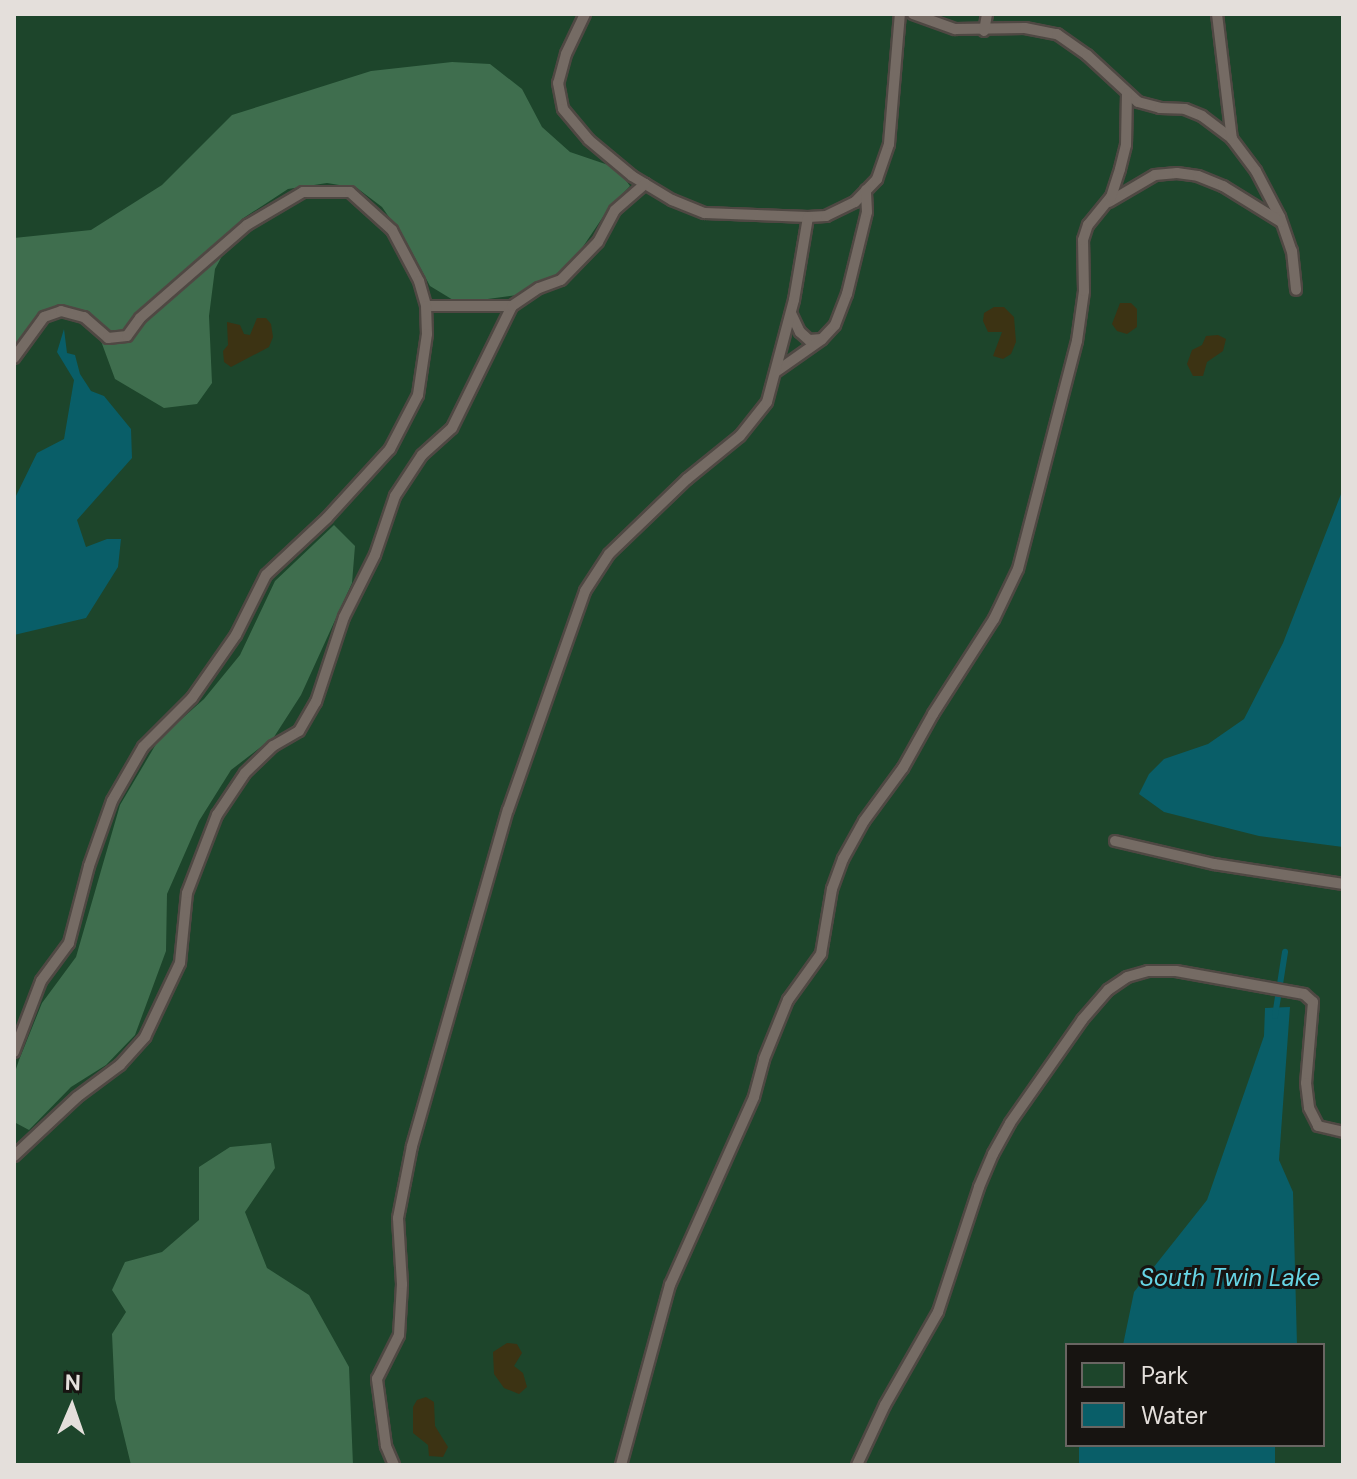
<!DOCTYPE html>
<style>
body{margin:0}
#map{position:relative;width:1357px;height:1479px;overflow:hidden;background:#332a24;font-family:"DM Sans",sans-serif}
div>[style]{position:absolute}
.green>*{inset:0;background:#1d452b}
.forest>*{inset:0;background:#3f6e4e}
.sand>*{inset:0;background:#3c3313}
.water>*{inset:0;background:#095e68;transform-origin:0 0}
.stream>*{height:6px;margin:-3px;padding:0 3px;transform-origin:3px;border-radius:3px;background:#095e68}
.roads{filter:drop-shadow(2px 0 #4f4843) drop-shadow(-2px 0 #4f4843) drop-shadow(0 2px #4f4843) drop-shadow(0 -2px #4f4843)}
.lane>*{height:10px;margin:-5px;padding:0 5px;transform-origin:5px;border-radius:5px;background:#756b64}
span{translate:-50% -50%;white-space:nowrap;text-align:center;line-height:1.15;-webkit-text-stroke:6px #171411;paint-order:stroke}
.water-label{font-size:24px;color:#67d5e5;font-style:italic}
.frame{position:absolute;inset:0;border:16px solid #e4dfdb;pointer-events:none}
.legend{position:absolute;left:1065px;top:1343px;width:260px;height:104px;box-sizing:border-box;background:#171411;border:2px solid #696562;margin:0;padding:10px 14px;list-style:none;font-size:24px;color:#e4dfdb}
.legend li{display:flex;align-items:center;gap:16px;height:40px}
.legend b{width:40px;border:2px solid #696562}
.north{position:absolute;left:32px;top:1367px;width:80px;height:80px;-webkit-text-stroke:6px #171411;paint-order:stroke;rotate:2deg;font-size:22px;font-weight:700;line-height:32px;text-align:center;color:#e4dfdb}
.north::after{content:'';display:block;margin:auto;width:28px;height:36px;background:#e4dfdb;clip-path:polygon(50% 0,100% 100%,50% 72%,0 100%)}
</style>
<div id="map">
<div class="green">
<i style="clip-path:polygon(evenodd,14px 14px,1343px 14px,1343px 1465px,14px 1465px,14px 14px,1067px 1345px,1323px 1345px,1323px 1445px,1067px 1445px,1067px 1345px)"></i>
</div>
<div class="forest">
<i style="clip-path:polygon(452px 62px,490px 64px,522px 89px,542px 127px,570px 152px,617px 168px,630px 186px,609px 208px,572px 263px,554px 279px,525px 294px,458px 303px,430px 286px,407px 243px,382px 207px,357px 188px,327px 183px,288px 189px,242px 219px,215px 269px,209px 316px,212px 383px,197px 404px,164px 408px,115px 379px,91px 314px,63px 308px,36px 319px,14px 352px,14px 238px,91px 230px,162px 185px,232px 115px,371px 71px)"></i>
<i style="clip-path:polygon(334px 525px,355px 546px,352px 583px,301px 695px,274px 737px,231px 770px,199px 821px,167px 894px,166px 951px,135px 1035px,106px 1065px,71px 1087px,29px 1130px,14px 1122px,14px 1075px,19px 1060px,42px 1003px,76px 957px,120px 805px,159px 739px,204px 699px,240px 655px,275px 581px)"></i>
<i style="clip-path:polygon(271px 1143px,275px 1168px,245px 1212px,267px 1268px,309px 1295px,349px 1367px,353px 1465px,131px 1465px,115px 1399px,112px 1334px,126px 1312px,112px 1290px,125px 1262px,162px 1252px,199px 1220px,199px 1167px,230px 1147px)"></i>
</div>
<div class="sand">
<i style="clip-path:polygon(1120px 303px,1131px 303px,1137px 309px,1137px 327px,1127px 334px,1117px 331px,1112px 324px)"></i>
<i style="clip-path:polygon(994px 307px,1004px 307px,1014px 317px,1016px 342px,1011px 354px,1003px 359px,993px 356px,1002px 332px,988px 332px,983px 321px,984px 313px)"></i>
<i style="clip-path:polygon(257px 318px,266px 318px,271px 324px,273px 337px,269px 347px,231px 367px,224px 362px,223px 351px,228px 345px,227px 322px,240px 325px,244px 334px,250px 335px)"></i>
<i style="clip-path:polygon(1218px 335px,1226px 339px,1223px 351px,1207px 362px,1203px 376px,1193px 376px,1187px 364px,1192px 350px,1202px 345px,1206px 336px)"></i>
<i style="clip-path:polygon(507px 1343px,517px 1344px,522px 1353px,514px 1366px,523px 1373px,527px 1387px,519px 1394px,504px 1388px,494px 1374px,493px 1352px)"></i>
<i style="clip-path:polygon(426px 1397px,434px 1402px,435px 1426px,448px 1447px,443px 1457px,429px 1456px,428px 1445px,413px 1433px,413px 1407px,417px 1400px)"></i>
</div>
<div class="water">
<i style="clip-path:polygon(64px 329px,67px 353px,75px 355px,80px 374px,91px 391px,104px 396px,131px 429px,132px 458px,77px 520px,86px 547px,107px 539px,121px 539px,118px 567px,86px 618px,14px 635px,14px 500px,37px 453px,64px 439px,74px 380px,57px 352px)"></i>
<i style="clip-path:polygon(1343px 489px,1343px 847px,1259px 836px,1164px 812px,1139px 794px,1149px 774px,1164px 759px,1208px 744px,1244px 719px,1283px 643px)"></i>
<i style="clip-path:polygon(1290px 1007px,1279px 1160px,1293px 1192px,1297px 1345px,1123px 1345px,1134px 1292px,1207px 1200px,1264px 1036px,1265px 1008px)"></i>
<i style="left:1079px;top:1445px;width:196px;height:22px"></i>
</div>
<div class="stream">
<i style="left:1275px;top:1016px;width:65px;rotate:-81.1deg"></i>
</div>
<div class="roads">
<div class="lane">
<i style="left:585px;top:14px;width:44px;rotate:115.4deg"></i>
<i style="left:566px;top:54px;width:30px;rotate:105deg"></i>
<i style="left:558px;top:83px;width:26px;rotate:79deg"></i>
<i style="left:563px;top:109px;width:40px;rotate:50deg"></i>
<i style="left:589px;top:140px;width:56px;rotate:39.9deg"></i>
<i style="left:632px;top:176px;width:47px;rotate:31deg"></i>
<i style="left:672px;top:200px;width:35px;rotate:22deg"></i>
<i style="left:705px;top:213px;width:103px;rotate:2.2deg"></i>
<i style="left:808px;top:217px;width:18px;rotate:-3deg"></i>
<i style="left:826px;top:216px;width:32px;rotate:-26deg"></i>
<i style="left:855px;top:202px;width:32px;rotate:-46deg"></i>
<i style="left:877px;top:179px;width:37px;rotate:-71deg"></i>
<i style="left:889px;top:144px;width:130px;rotate:-85.2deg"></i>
<i style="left:913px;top:14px;width:45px;rotate:19.7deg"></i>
<i style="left:955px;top:29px;width:70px;rotate:-0.8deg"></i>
<i style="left:1025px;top:28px;width:33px;rotate:11deg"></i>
<i style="left:1057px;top:34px;width:37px;rotate:35deg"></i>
<i style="left:1087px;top:55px;width:69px;rotate:42.7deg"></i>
<i style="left:1138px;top:102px;width:23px;rotate:15deg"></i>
<i style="left:1160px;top:108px;width:25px;rotate:2deg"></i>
<i style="left:1185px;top:109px;width:18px;rotate:22deg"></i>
<i style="left:1202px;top:116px;width:38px;rotate:37deg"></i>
<i style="left:1232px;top:139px;width:40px;rotate:53deg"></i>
<i style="left:1256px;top:171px;width:52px;rotate:62.4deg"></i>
<i style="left:1280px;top:217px;width:36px;rotate:71deg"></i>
<i style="left:1292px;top:251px;width:39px;rotate:84deg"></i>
<i style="left:1217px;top:14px;width:126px;rotate:83.2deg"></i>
<i style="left:984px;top:31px;width:17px;rotate:-80deg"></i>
<i style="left:1109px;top:202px;width:53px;rotate:-30.4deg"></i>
<i style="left:1155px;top:175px;width:22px;rotate:-5deg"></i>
<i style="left:1177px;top:173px;width:21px;rotate:8deg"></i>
<i style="left:1198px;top:176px;width:27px;rotate:22deg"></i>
<i style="left:1223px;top:186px;width:68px;rotate:31.8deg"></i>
<i style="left:426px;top:306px;width:86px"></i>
<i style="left:791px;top:313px;width:21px;rotate:65deg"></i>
<i style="left:800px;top:332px;width:12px;rotate:42deg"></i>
<i style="left:809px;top:340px;width:13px;rotate:-4deg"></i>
<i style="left:822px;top:339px;width:19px;rotate:-47deg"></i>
<i style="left:835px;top:325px;width:33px;rotate:-69deg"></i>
<i style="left:847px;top:294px;width:84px;rotate:-76.3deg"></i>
<i style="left:867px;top:212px;width:22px;rotate:-93deg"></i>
<i style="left:14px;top:358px;width:51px;rotate:-53.8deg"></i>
<i style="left:44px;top:317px;width:18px;rotate:-19deg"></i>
<i style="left:61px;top:311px;width:24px;rotate:15deg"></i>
<i style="left:84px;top:317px;width:32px;rotate:41deg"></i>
<i style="left:108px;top:338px;width:19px;rotate:-6deg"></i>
<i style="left:127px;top:336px;width:22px;rotate:-54deg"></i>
<i style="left:140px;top:318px;width:142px;rotate:-41deg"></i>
<i style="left:247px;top:225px;width:65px;rotate:-30.5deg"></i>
<i style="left:303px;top:192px;width:47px"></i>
<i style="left:350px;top:192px;width:57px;rotate:42.1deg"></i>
<i style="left:392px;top:230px;width:58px;rotate:62.1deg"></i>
<i style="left:419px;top:281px;width:26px;rotate:74deg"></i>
<i style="left:426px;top:306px;width:28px;rotate:88deg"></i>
<i style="left:427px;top:334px;width:62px;rotate:98.4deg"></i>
<i style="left:418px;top:395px;width:61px;rotate:117.4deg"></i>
<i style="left:390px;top:449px;width:93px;rotate:132.4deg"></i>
<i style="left:327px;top:518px;width:83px;rotate:136.9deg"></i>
<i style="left:266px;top:575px;width:67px;rotate:116.6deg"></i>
<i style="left:236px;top:635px;width:77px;rotate:124.9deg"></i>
<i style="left:192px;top:698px;width:69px;rotate:135deg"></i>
<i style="left:143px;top:747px;width:62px;rotate:119.9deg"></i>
<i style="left:112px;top:801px;width:69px;rotate:109.5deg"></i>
<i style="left:89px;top:866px;width:80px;rotate:104.6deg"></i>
<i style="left:69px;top:943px;width:47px;rotate:126.4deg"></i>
<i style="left:41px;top:981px;width:76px;rotate:110.8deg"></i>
<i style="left:777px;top:371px;width:54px;rotate:-35.2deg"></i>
<i style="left:1115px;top:841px;width:102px;rotate:13.1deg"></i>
<i style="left:1214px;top:864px;width:131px;rotate:8.8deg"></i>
<i style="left:14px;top:1156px;width:86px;rotate:-43.1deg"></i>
<i style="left:77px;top:1097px;width:54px;rotate:-36.7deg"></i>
<i style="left:120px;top:1065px;width:38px;rotate:-48deg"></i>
<i style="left:145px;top:1037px;width:82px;rotate:-64.7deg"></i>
<i style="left:180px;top:963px;width:70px;rotate:-84.3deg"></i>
<i style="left:187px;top:893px;width:84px;rotate:-69deg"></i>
<i style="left:217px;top:815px;width:50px;rotate:-56.3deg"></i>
<i style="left:245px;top:773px;width:39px;rotate:-44deg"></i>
<i style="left:273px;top:746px;width:30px;rotate:-30deg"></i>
<i style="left:299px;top:731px;width:34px;rotate:-60deg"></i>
<i style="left:316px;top:702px;width:89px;rotate:-71.8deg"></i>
<i style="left:344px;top:617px;width:69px;rotate:-63.4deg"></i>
<i style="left:375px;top:555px;width:62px;rotate:-71.3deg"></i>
<i style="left:395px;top:496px;width:49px;rotate:-56.6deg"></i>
<i style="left:422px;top:455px;width:40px;rotate:-42deg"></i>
<i style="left:452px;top:428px;width:136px;rotate:-63.8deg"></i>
<i style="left:512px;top:306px;width:32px;rotate:-34deg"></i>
<i style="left:539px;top:288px;width:23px;rotate:-20deg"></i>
<i style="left:561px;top:280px;width:53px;rotate:-45.8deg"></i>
<i style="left:598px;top:242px;width:36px;rotate:-62deg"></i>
<i style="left:615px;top:210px;width:40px;rotate:-41deg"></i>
<i style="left:394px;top:1465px;width:21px;rotate:-113deg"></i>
<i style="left:386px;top:1446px;width:68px;rotate:-97.7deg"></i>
<i style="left:377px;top:1379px;width:49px;rotate:-63.4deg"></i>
<i style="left:399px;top:1335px;width:51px;rotate:-86.6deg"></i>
<i style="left:402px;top:1284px;width:66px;rotate:-93.5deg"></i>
<i style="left:398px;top:1218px;width:73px;rotate:-79deg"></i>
<i style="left:412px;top:1146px;width:349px;rotate:-74.1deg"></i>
<i style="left:508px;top:810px;width:232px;rotate:-70.6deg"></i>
<i style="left:585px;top:591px;width:44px;rotate:-57deg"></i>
<i style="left:609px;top:554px;width:108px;rotate:-43.9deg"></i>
<i style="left:687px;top:479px;width:68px;rotate:-39.1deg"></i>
<i style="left:740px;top:436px;width:43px;rotate:-51.5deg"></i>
<i style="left:767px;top:402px;width:106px;rotate:-75.2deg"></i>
<i style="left:794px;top:300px;width:84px;rotate:-80.4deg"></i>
<i style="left:621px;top:1465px;width:187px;rotate:-74.8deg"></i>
<i style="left:670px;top:1285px;width:206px;rotate:-65.9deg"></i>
<i style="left:754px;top:1097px;width:39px;rotate:-75deg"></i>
<i style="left:764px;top:1059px;width:64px;rotate:-67.9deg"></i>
<i style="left:788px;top:1000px;width:57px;rotate:-54.3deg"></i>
<i style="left:821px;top:954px;width:66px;rotate:-80.4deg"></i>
<i style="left:832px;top:889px;width:32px;rotate:-70deg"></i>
<i style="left:843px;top:859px;width:43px;rotate:-61.1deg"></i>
<i style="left:864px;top:821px;width:66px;rotate:-53.7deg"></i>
<i style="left:903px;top:768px;width:62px;rotate:-60.9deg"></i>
<i style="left:933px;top:714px;width:113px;rotate:-57.3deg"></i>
<i style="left:994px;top:619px;width:55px;rotate:-64.4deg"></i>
<i style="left:1018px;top:569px;width:236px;rotate:-75.5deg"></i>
<i style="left:1077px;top:341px;width:50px;rotate:-82deg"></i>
<i style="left:1084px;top:291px;width:51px;rotate:-91.1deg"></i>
<i style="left:1083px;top:240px;width:16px;rotate:-72deg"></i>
<i style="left:1088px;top:225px;width:36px;rotate:-51deg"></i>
<i style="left:1111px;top:197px;width:29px;rotate:-72deg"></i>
<i style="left:1120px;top:169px;width:25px;rotate:-76deg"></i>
<i style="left:1126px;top:145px;width:52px;rotate:-88.9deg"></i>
<i style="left:857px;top:1465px;width:66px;rotate:-65deg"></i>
<i style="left:885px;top:1405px;width:107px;rotate:-60.3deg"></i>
<i style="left:938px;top:1312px;width:132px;rotate:-71.8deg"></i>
<i style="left:979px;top:1187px;width:36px;rotate:-67deg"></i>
<i style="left:993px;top:1154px;width:35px;rotate:-61deg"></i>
<i style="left:1010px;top:1123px;width:126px;rotate:-55deg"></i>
<i style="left:1082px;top:1020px;width:40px;rotate:-49deg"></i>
<i style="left:1108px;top:990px;width:23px;rotate:-34deg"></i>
<i style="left:1127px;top:977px;width:22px;rotate:-16deg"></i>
<i style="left:1148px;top:971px;width:28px"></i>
<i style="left:1176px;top:971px;width:130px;rotate:10.2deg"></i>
<i style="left:1304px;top:994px;width:12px;rotate:42deg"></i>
<i style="left:1313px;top:1002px;width:81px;rotate:94.9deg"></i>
<i style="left:1306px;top:1083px;width:25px;rotate:83deg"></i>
<i style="left:1309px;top:1108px;width:20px;rotate:63deg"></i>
<i style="left:1318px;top:1126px;width:26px;rotate:13deg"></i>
</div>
</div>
<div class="water-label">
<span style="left:1230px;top:1278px">South Twin Lake</span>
</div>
<div class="frame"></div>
<ul class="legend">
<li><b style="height:22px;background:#1d452b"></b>Park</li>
<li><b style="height:22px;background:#095e68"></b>Water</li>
</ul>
<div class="north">N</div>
</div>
